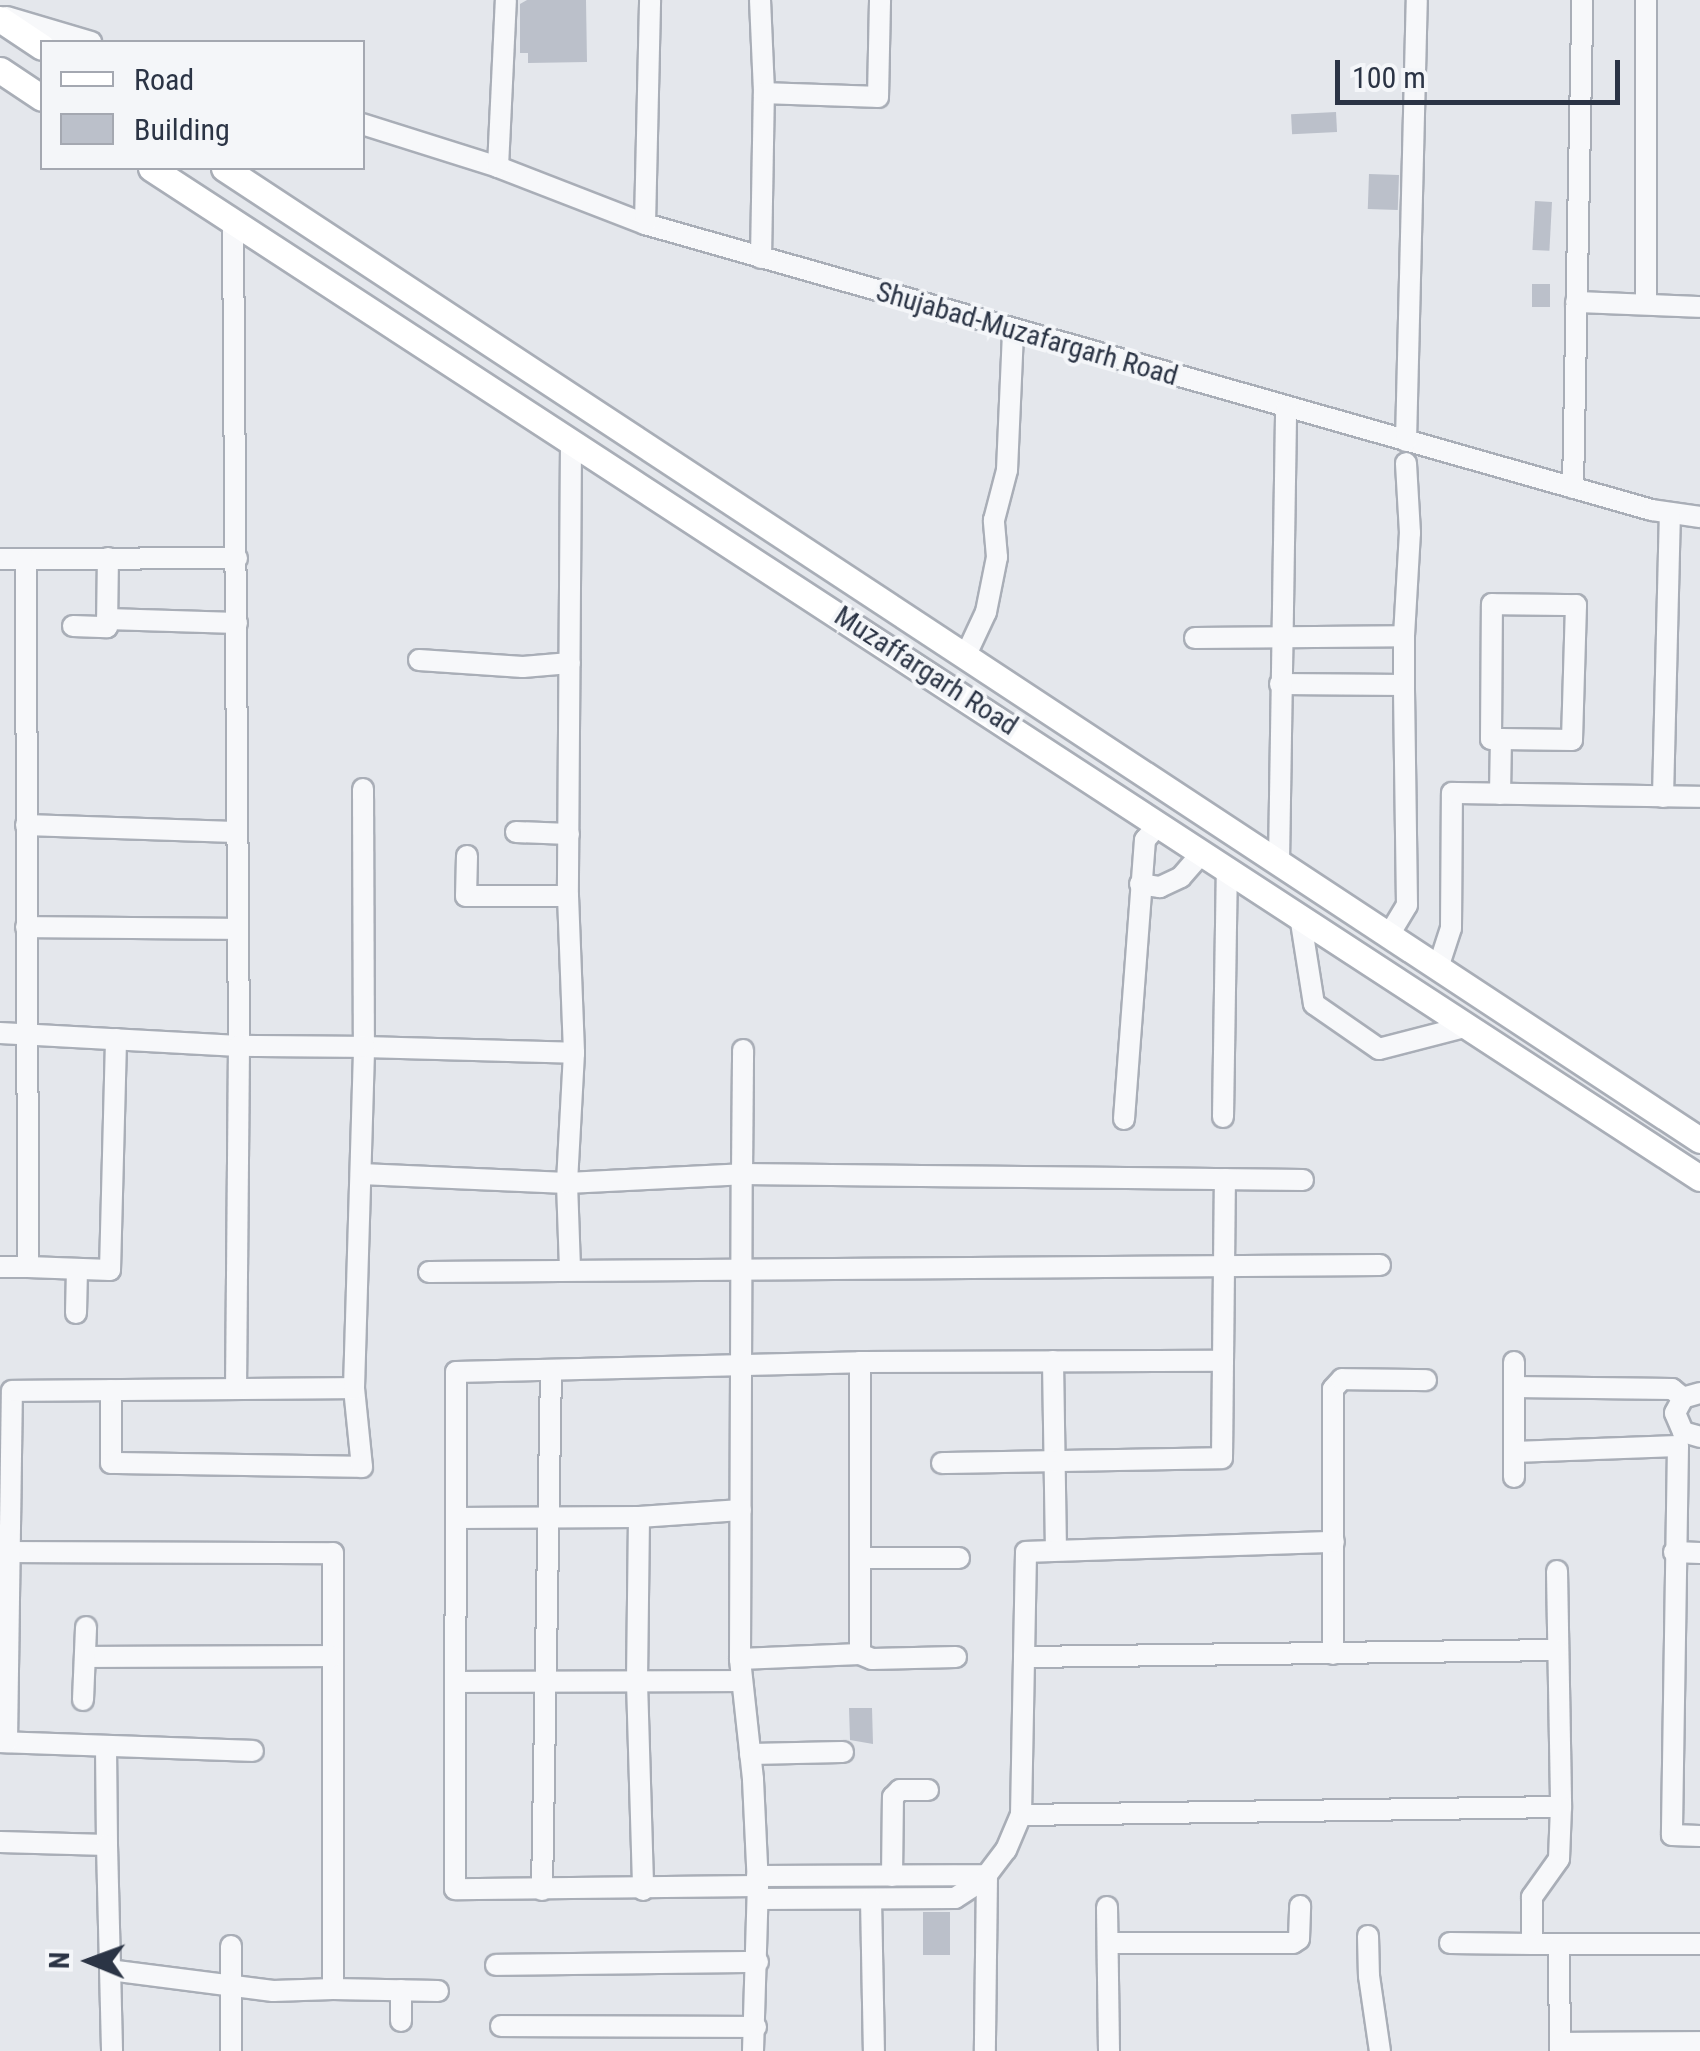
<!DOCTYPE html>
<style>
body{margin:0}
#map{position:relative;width:1700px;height:2051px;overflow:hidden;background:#e4e7ec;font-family:"Roboto Condensed",sans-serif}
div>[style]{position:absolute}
.building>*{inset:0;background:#bbc0ca;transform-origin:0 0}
.roads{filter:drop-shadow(2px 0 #a9aeb7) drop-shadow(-2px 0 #a9aeb7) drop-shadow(0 2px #a9aeb7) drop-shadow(0 -2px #a9aeb7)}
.minor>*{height:20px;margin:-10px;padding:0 10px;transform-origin:10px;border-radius:10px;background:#f7f8fa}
.major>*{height:25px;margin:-12.5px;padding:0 12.5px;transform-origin:12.5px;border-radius:12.5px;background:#fff}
span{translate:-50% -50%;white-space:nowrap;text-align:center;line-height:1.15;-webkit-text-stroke:8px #f4f6f9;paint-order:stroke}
.street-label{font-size:28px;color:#2b3445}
.legend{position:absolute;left:40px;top:40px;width:325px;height:130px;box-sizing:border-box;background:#f4f6f9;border:2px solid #a4a8b1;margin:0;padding:12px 18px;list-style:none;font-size:30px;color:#2b3445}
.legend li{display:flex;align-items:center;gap:20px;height:50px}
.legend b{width:50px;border:2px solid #a4a8b1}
.north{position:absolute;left:40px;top:1911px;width:100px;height:100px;-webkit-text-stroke:8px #f4f6f9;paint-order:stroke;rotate:271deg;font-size:28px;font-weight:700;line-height:40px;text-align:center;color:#2b3445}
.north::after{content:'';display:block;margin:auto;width:35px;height:45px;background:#2b3445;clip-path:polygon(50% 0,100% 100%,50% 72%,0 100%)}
.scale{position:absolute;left:1335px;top:60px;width:285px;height:45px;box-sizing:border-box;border:5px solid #2b3445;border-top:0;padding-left:12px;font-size:30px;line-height:35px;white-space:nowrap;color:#2b3445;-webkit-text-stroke:8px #f4f6f9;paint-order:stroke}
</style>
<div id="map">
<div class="building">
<i style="clip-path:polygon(527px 0,586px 0,587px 62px,528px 63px,528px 53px,520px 53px,520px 4px)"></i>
<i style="left:1336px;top:112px;width:20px;height:45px;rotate:87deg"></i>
<i style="left:1369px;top:174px;width:30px;height:35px;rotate:2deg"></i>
<i style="left:1535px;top:201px;width:17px;height:49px;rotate:3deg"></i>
<i style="left:1532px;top:284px;width:18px;height:23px"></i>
<i style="clip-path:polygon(849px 1708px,872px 1708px,873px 1744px,850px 1740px)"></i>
<i style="left:923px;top:1912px;width:27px;height:43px"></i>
</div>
<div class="roads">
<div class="minor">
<i style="left:760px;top:0;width:93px;rotate:87.5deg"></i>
<i style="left:7px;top:17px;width:88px;rotate:16.6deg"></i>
<i style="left:362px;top:124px;width:143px;rotate:17.5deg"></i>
<i style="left:498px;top:167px;width:158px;rotate:21.2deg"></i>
<i style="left:645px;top:224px;width:1047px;rotate:15.86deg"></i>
<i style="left:1652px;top:510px;width:49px;rotate:8.3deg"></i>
<i style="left:498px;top:167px;width:167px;rotate:-87.3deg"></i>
<i style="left:645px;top:224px;width:224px;rotate:-88.7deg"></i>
<i style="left:761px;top:258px;width:165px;rotate:-89deg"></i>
<i style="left:764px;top:93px;width:114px;rotate:2deg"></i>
<i style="left:878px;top:97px;width:97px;rotate:-88.8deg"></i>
<i style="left:1576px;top:302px;width:124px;rotate:2.3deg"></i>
<i style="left:1646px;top:304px;width:304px;rotate:-90deg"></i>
<i style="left:1406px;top:441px;width:441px;rotate:-88.6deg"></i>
<i style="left:571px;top:444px;width:452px;rotate:90.4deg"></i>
<i style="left:568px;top:896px;width:157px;rotate:87.8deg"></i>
<i style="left:1573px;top:488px;width:488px;rotate:-88.9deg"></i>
<i style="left:0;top:559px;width:237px;rotate:-0.2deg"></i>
<i style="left:107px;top:619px;width:130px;rotate:1.8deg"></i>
<i style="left:73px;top:626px;width:34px;rotate:2deg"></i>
<i style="left:107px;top:627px;width:69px;rotate:-89.2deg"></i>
<i style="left:1195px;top:638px;width:209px;rotate:-0.5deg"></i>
<i style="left:1404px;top:636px;width:103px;rotate:-86.7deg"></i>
<i style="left:1410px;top:533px;width:70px;rotate:-93.3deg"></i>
<i style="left:965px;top:657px;width:50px;rotate:-65deg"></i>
<i style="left:986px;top:612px;width:56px;rotate:-78.7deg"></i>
<i style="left:997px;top:557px;width:37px;rotate:-95deg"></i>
<i style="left:994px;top:520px;width:52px;rotate:-75.4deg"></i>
<i style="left:1007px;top:470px;width:139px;rotate:-87.5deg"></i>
<i style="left:419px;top:660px;width:104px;rotate:3.9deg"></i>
<i style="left:523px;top:667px;width:47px;rotate:-4.9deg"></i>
<i style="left:1280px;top:684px;width:124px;rotate:0.5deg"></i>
<i style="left:1404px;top:685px;width:49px;rotate:-90deg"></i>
<i style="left:363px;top:789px;width:258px;rotate:89.8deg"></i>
<i style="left:364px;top:1047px;width:210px;rotate:1.6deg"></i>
<i style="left:574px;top:1053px;width:130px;rotate:93.1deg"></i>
<i style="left:567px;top:1183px;width:86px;rotate:88deg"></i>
<i style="left:1500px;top:794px;width:55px;rotate:-89deg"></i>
<i style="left:1501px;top:739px;width:10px;rotate:180deg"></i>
<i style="left:1491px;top:739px;width:135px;rotate:-89.6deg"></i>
<i style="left:1492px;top:604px;width:84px;rotate:0.7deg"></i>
<i style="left:1576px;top:605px;width:135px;rotate:91.7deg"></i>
<i style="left:1572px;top:740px;width:71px;rotate:-179.2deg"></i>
<i style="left:1663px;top:797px;width:284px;rotate:-88.6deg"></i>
<i style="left:26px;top:825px;width:209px;rotate:1.9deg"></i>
<i style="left:516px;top:832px;width:53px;rotate:2.2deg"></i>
<i style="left:467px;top:856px;width:40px;rotate:91.4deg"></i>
<i style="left:466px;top:896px;width:102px"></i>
<i style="left:1279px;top:862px;width:454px;rotate:-89.1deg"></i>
<i style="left:1140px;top:884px;width:20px;rotate:9deg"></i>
<i style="left:1160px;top:887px;width:23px;rotate:-25deg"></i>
<i style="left:1181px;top:877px;width:33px;rotate:-49deg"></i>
<i style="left:1300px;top:916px;width:89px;rotate:81deg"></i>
<i style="left:1314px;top:1004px;width:79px;rotate:34.7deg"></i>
<i style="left:1379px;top:1049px;width:92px;rotate:-14.5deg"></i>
<i style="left:26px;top:927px;width:212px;rotate:0.5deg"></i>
<i style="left:1389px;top:935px;width:35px;rotate:-59deg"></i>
<i style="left:1407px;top:905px;width:220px;rotate:-90.8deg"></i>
<i style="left:1438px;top:968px;width:42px;rotate:-72deg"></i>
<i style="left:1451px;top:928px;width:135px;rotate:-89.6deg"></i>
<i style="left:1452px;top:793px;width:248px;rotate:0.9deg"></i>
<i style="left:0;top:1033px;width:239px;rotate:3.1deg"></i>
<i style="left:239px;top:1046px;width:826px;rotate:-90.42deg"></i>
<i style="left:1223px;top:1117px;width:249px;rotate:-89.1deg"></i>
<i style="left:1124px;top:1119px;width:280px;rotate:-85.7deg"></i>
<i style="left:1145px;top:840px;width:21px;rotate:-49deg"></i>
<i style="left:361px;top:1174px;width:206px;rotate:2.5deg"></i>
<i style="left:567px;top:1183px;width:175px;rotate:-2.9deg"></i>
<i style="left:742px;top:1174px;width:124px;rotate:-89.5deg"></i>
<i style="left:0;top:1267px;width:28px"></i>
<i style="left:28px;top:1267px;width:708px;rotate:-90.16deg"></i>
<i style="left:28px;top:1267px;width:82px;rotate:2.1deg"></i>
<i style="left:110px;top:1270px;width:231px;rotate:-88.5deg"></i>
<i style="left:429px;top:1272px;width:951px;rotate:-0.42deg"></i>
<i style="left:76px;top:1313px;width:44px;rotate:-88.7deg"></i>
<i style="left:1053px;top:1361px;width:188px;rotate:89.1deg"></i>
<i style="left:1514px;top:1387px;width:158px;rotate:0.7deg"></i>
<i style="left:1672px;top:1389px;width:14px;rotate:39deg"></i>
<i style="left:111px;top:1390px;width:73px;rotate:90deg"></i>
<i style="left:111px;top:1463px;width:251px;rotate:0.9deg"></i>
<i style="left:362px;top:1467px;width:79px;rotate:-95.8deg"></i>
<i style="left:1700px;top:1393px;width:18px;rotate:164deg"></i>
<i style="left:1683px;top:1398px;width:17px;rotate:118deg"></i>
<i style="left:1675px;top:1413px;width:21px;rotate:67deg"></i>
<i style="left:1683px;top:1432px;width:18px;rotate:16deg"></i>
<i style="left:1514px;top:1452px;width:164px;rotate:-2.1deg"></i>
<i style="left:1678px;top:1446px;width:389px;rotate:90.9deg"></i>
<i style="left:1672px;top:1835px;width:28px;rotate:2deg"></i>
<i style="left:942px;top:1463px;width:280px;rotate:-1deg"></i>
<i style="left:1222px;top:1458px;width:279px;rotate:-89.4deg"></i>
<i style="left:1514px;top:1477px;width:115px;rotate:-90deg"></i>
<i style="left:639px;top:1517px;width:165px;rotate:90.7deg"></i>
<i style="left:637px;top:1682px;width:208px;rotate:88.3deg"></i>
<i style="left:456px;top:1518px;width:183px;rotate:-0.3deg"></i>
<i style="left:639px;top:1517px;width:102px;rotate:-3.9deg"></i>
<i style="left:10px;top:1552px;width:323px;rotate:0.2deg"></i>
<i style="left:333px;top:1553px;width:436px;rotate:90deg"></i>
<i style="left:333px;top:1989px;width:60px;rotate:178.1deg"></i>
<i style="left:273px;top:1991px;width:164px;rotate:-172.7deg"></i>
<i style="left:1674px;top:1552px;width:26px;rotate:2deg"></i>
<i style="left:861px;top:1558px;width:98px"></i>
<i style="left:1557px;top:1571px;width:236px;rotate:89deg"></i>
<i style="left:860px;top:1654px;width:13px;rotate:23deg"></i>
<i style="left:872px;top:1659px;width:84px;rotate:-1.4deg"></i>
<i style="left:1333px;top:1654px;width:265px;rotate:-90deg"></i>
<i style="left:1333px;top:1389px;width:13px;rotate:-48deg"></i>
<i style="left:1342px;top:1379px;width:84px;rotate:0.7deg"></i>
<i style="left:86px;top:1657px;width:247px;rotate:-0.2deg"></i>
<i style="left:1024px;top:1657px;width:105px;rotate:-88.9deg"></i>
<i style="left:1026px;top:1552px;width:308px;rotate:-1.9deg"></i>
<i style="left:740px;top:1659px;width:120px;rotate:-2.4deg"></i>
<i style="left:860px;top:1654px;width:292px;rotate:-90deg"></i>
<i style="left:455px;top:1682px;width:286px;rotate:-0.2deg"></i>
<i style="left:83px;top:1700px;width:73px;rotate:-87.6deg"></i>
<i style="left:0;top:1742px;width:253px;rotate:2deg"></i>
<i style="left:7px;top:1742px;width:351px;rotate:-89.2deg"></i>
<i style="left:12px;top:1391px;width:342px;rotate:-0.5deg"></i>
<i style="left:354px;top:1388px;width:341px;rotate:-88.3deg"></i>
<i style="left:364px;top:1047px;width:125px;rotate:-179.5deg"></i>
<i style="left:239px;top:1046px;width:343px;rotate:90.5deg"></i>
<i style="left:106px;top:1747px;width:98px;rotate:89.4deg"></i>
<i style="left:750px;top:1754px;width:93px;rotate:-1.2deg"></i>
<i style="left:1021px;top:1815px;width:158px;rotate:-88.9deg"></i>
<i style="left:1024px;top:1657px;width:533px;rotate:-0.75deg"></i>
<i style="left:0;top:1842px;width:107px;rotate:1.6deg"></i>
<i style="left:107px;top:1845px;width:206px;rotate:88.6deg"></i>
<i style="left:757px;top:1876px;width:230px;rotate:-0.2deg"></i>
<i style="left:987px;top:1875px;width:176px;rotate:90.7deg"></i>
<i style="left:892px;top:1876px;width:79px;rotate:-89.3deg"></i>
<i style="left:893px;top:1797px;width:10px;rotate:-45deg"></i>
<i style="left:900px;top:1790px;width:28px"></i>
<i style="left:758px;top:1886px;width:303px;rotate:179.4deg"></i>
<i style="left:455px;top:1889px;width:517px;rotate:-89.89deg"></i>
<i style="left:456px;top:1372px;width:404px;rotate:-1.4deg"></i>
<i style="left:860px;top:1362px;width:363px;rotate:-0.2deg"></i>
<i style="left:542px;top:1890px;width:520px;rotate:-89.01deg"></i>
<i style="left:758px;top:1899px;width:197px;rotate:-0.3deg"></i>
<i style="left:955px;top:1898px;width:33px;rotate:-33deg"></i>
<i style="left:983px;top:1880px;width:38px;rotate:-53deg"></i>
<i style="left:1006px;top:1850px;width:38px;rotate:-67deg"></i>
<i style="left:1021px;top:1815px;width:540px;rotate:-0.85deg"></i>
<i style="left:1561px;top:1807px;width:52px;rotate:92.2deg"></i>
<i style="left:1559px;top:1859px;width:47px;rotate:125.4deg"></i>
<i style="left:1532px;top:1897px;width:47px;rotate:90deg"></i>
<i style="left:1532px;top:1944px;width:168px"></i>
<i style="left:871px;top:1899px;width:152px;rotate:88.9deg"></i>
<i style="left:1107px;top:1907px;width:144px;rotate:89.2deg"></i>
<i style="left:1368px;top:1936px;width:40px;rotate:88.6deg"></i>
<i style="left:1369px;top:1976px;width:76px;rotate:81.7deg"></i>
<i style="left:1109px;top:1943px;width:184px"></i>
<i style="left:1293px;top:1943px;width:7px;rotate:-34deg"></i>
<i style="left:1299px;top:1939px;width:33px;rotate:-88deg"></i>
<i style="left:1450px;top:1943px;width:82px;rotate:0.7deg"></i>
<i style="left:1559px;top:1945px;width:106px;rotate:89.5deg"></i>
<i style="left:231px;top:1946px;width:105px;rotate:90deg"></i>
<i style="left:496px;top:1965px;width:262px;rotate:-0.7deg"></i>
<i style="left:333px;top:1989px;width:105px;rotate:1.1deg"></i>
<i style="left:401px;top:2021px;width:31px;rotate:-90deg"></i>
<i style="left:501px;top:2026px;width:255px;rotate:0.2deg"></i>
<i style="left:1561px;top:2043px;width:139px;rotate:-0.4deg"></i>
<i style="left:753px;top:2051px;width:165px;rotate:-88.3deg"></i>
<i style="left:758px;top:1886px;width:107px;rotate:-92.7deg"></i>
<i style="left:753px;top:1779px;width:121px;rotate:-96.2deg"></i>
<i style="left:740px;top:1659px;width:485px;rotate:-89.8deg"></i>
<i style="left:742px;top:1174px;width:561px;rotate:0.61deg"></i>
</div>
<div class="major">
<i style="left:0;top:19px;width:50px;rotate:33.7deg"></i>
<i style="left:0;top:70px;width:50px;rotate:33.7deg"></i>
<i style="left:151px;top:168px;width:1849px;rotate:33.11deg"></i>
<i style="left:224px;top:168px;width:1767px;rotate:33.37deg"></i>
</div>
</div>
<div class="street-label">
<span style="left:1027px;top:334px;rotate:16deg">Shujabad-Muzafargarh Road</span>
<span style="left:926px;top:671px;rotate:33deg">Muzaffargarh Road</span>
</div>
<ul class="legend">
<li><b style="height:12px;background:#fff"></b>Road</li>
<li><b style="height:28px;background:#bbc0ca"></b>Building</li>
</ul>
<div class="north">N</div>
<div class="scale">100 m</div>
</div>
